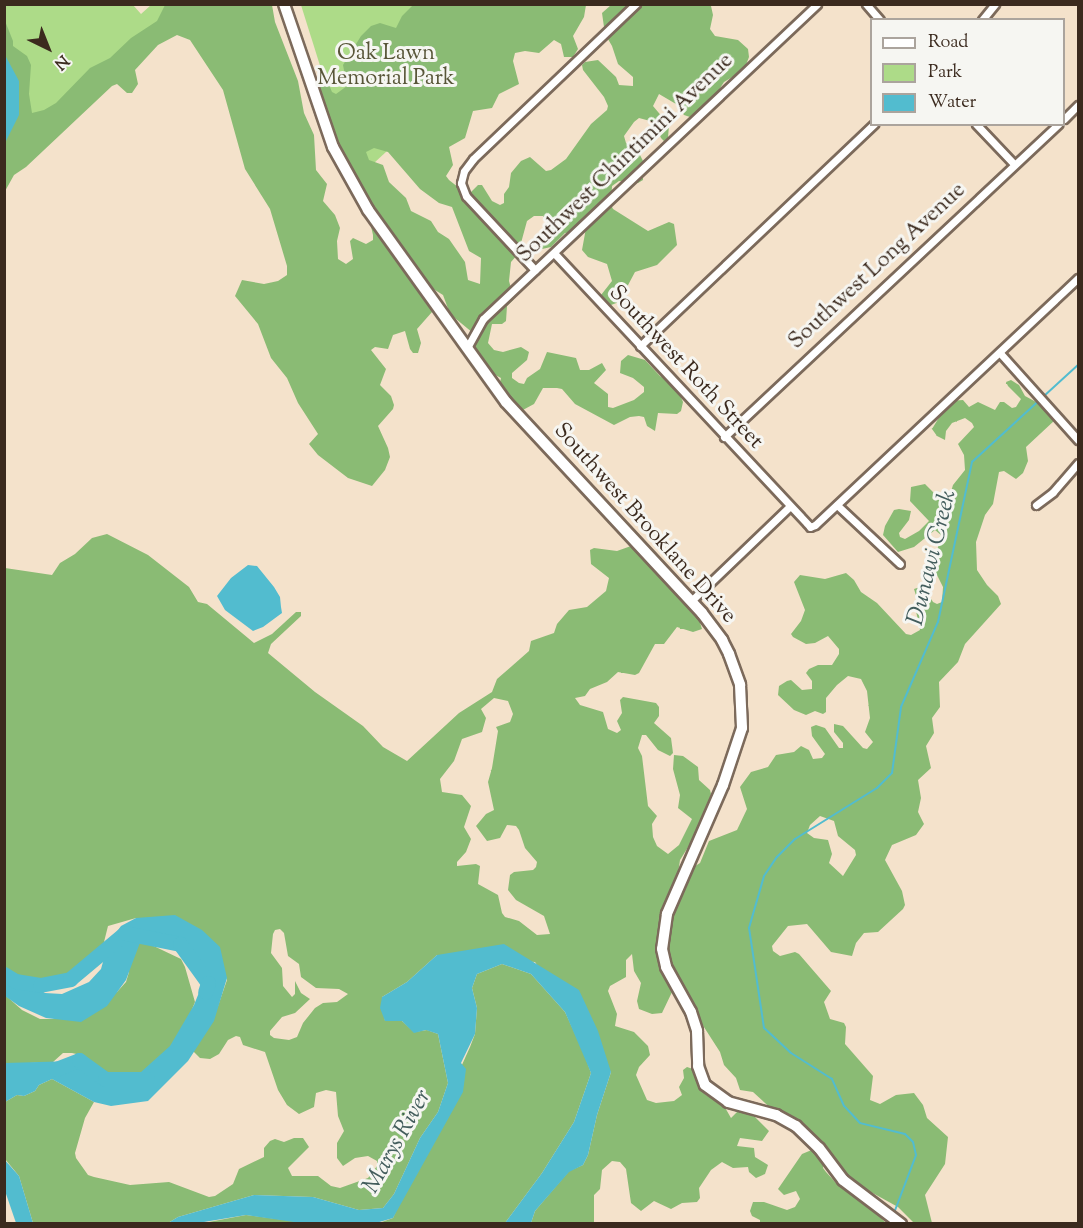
<!DOCTYPE html>
<style>
body{margin:0}
#map{position:relative;width:1083px;height:1228px;overflow:hidden;background:#f4e2cb;font-family:"Sorts Mill Goudy",serif}
div>[style]{position:absolute}
.green>*{inset:0;background:#addb88}
.forest>*{inset:0;background:#8abb74}
.water>*{inset:0;background:#52bccf}
.stream>*{height:2px;margin:-1px;padding:0 1px;transform-origin:1px;border-radius:1px;background:#52bccf}
.river>*{height:15px;margin:-7.5px;padding:0 7.5px;transform-origin:7.5px;border-radius:7.5px;background:#52bccf}
.roads{filter:drop-shadow(2px 0 #7c6a5b) drop-shadow(-2px 0 #7c6a5b) drop-shadow(0 2px #7c6a5b) drop-shadow(0 -2px #7c6a5b)}
.street>*{height:7px;margin:-3.5px;padding:0 3.5px;transform-origin:3.5px;border-radius:3.5px;background:#fff}
.secondary>*{height:10px;margin:-5px;padding:0 5px;transform-origin:5px;border-radius:5px;background:#fff}
span{translate:-50% -50%;white-space:nowrap;text-align:center;line-height:1.15;-webkit-text-stroke:6px #f6f6f2;paint-order:stroke}
.park-label{font-size:22px;color:#585638}
.street-label{font-size:22px;color:#3b2a1e}
.water-label{font-size:24px;color:#435d5c;font-style:italic}
.frame{position:absolute;inset:0;border:6px solid #3b2a1e;pointer-events:none}
.legend{position:absolute;left:870px;top:18px;width:195px;height:108px;box-sizing:border-box;background:#f6f6f2;border:2px solid #aba49d;margin:0;padding:8px 10px;list-style:none;font-size:18px;color:#3b2a1e}
.legend li{display:flex;align-items:center;gap:12px;height:30px}
.legend b{width:30px;border:2px solid #aba49d}
.north{position:absolute;left:18px;top:18px;width:60px;height:60px;-webkit-text-stroke:4px #f6f6f2;paint-order:stroke;rotate:137deg;font-size:16px;font-weight:700;line-height:24px;text-align:center;color:#3b2a1e}
.north::after{content:'';display:block;margin:auto;width:21px;height:27px;background:#3b2a1e;clip-path:polygon(50% 0,100% 100%,50% 72%,0 100%)}
</style>
<div id="map">
<div class="green">
<i style="clip-path:polygon(4px 5px,133px 5px,141px 14px,151px 5px,195px 5px,46px 137px,19px 115px,5px 55px)"></i>
<i style="clip-path:polygon(301px 5px,545px 5px,360px 176px,322px 72px)"></i>
</div>
<div class="forest">
<i style="clip-path:polygon(evenodd,165px 5px,272px 5px,275px 22px,298px 81px,304px 113px,314px 135px,316px 170px,327px 184px,323px 201px,335px 215px,340px 228px,337px 241px,338px 259px,346px 264px,353px 259px,350px 241px,353px 238px,366px 244px,373px 240px,373px 235px,370px 222px,346px 169px,317px 87px,318px 83px,327px 80px,332px 92px,336px 94px,347px 86px,343px 65px,361px 36px,371px 26px,380px 23px,396px 28px,402px 16px,413px 5px,586px 5px,584px 17px,573px 36px,578px 49px,573px 57px,564px 57px,561px 44px,554px 40px,539px 53px,525px 51px,515px 53px,513px 61px,519px 84px,499px 94px,492px 108px,473px 111px,465px 138px,449px 147px,453px 165px,446px 176px,449px 180px,468px 195px,478px 185px,482px 185px,492px 201px,500px 205px,504px 203px,504px 194px,509px 187px,511px 173px,521px 161px,530px 157px,546px 171px,551px 170px,566px 159px,591px 124px,607px 110px,608px 106px,604px 97px,583px 70px,582px 65px,585px 62px,598px 60px,616px 77px,619px 85px,633px 86px,633px 77px,618px 64px,612px 46px,605px 34px,602px 13px,611px 5px,711px 6px,713px 15px,710px 29px,715px 36px,738px 40px,748px 49px,749px 57px,744px 70px,724px 82px,711px 102px,693px 118px,684px 115px,676px 104px,659px 94px,653px 106px,669px 125px,668px 138px,664px 141px,661px 138px,654px 122px,639px 118px,634px 122px,624px 136px,626px 143px,639px 153px,643px 161px,643px 180px,638px 183px,619px 181px,612px 186px,611px 205px,613px 209px,648px 231px,669px 222px,674px 224px,677px 245px,657px 265px,635px 272px,619px 302px,611px 305px,601px 295px,612px 281px,607px 264px,588px 257px,582px 250px,586px 228px,582px 227px,574px 232px,565px 233px,551px 247px,542px 249px,538px 246px,550px 227px,543px 216px,534px 216px,527px 221px,518px 254px,511px 262px,509px 281px,514px 299px,507px 306px,506px 321px,502px 324px,492px 324px,488px 343px,494px 350px,503px 352px,521px 347px,529px 352px,527px 360px,512px 373px,512px 378px,519px 383px,524px 384px,527px 378px,540px 369px,547px 352px,576px 358px,580px 370px,589px 370px,602px 363px,606px 370px,594px 383px,608px 394px,608px 407px,613px 408px,634px 400px,644px 392px,644px 387px,633px 378px,620px 373px,621px 361px,628px 355px,645px 360px,660px 376px,676px 386px,683px 402px,681px 411px,677px 414px,658px 413px,655px 431px,647px 426px,644px 417px,639px 416px,630px 417px,614px 425px,575px 404px,562px 389px,557px 388px,543px 388px,534px 404px,521px 411px,499px 387px,501px 378px,484px 369px,468px 348px,473px 333px,450px 314px,443px 295px,419px 280px,414px 264px,406px 257px,416px 287px,431px 303px,432px 312px,417px 329px,421px 343px,418px 353px,413px 353px,410px 349px,405px 331px,393px 335px,388px 349px,375px 347px,371px 350px,386px 369px,380px 385px,391px 396px,394px 405px,393px 409px,378px 426px,388px 448px,390px 457px,385px 470px,372px 486px,348px 478px,318px 455px,309px 444px,318px 434px,298px 403px,287px 378px,271px 358px,258px 324px,235px 296px,242px 280px,264px 284px,278px 281px,287px 275px,287px 266px,270px 209px,245px 169px,223px 90px,190px 40px,177px 35px,158px 45px,135px 70px,138px 84px,132px 93px,127px 93px,117px 84px,112px 86px,26px 167px,14px 175px,4px 193px,5px 21px,13px 41px,13px 46px,27px 56px,31px 65px,29px 94px,32px 113px,44px 110px,56px 103px,90px 68px,110px 58px,131px 38px,157px 21px,165px 5px,374px 148px,388px 152px,420px 189px,439px 203px,452px 207px,469px 251px,481px 258px,480px 284px,468px 280px,465px 262px,449px 239px,438px 232px,431px 221px,411px 211px,406px 198px,389px 182px,383px 165px,369px 160px,366px 152px,374px 148px)"></i>
<i style="clip-path:polygon(evenodd,1011px 380px,1019px 385px,1025px 396px,1038px 403px,1055px 420px,1026px 447px,1028px 461px,1023px 473px,1016px 479px,1004px 471px,999px 472px,993px 504px,985px 515px,976px 542px,977px 570px,987px 585px,998px 596px,1001px 604px,965px 644px,958px 662px,939px 682px,940px 707px,932px 718px,934px 733px,926px 746px,931px 768px,918px 780px,921px 798px,918px 812px,924px 824px,916px 835px,892px 845px,885px 860px,902px 891px,905px 905px,903px 909px,878px 932px,864px 933px,856px 943px,852px 956px,831px 952px,807px 924px,788px 926px,772px 946px,773px 951px,780px 956px,795px 952px,799px 954px,831px 991px,824px 1002px,830px 1019px,844px 1023px,846px 1027px,845px 1044px,873px 1076px,870px 1100px,880px 1104px,896px 1095px,914px 1093px,923px 1105px,927px 1118px,948px 1137px,945px 1164px,925px 1195px,932px 1223px,914px 1223px,898px 1207px,849px 1180px,809px 1130px,776px 1113px,753px 1092px,740px 1090px,736px 1078px,724px 1065px,720px 1052px,702px 1024px,673px 990px,662px 1013px,652px 1014px,639px 1009px,637px 1001px,641px 983px,634px 971px,632px 954px,626px 960px,626px 977px,610px 986px,608px 991px,617px 1014px,615px 1026px,634px 1032px,648px 1046px,650px 1055px,639px 1067px,636px 1075px,647px 1100px,656px 1103px,674px 1101px,682px 1095px,679px 1087px,684px 1078px,683px 1070px,687px 1067px,696px 1070px,705px 1086px,703px 1091px,706px 1095px,723px 1104px,731px 1118px,738px 1111px,742px 1112px,755px 1117px,769px 1131px,762px 1141px,740px 1138px,737px 1146px,754px 1148px,755px 1157px,768px 1165px,765px 1174px,756px 1178px,749px 1172px,748px 1167px,733px 1168px,722px 1162px,711px 1170px,699px 1188px,700px 1198px,697px 1202px,682px 1203px,671px 1209px,654px 1201px,641px 1211px,631px 1203px,626px 1169px,620px 1162px,612px 1161px,602px 1170px,600px 1189px,594px 1195px,594px 1223px,531px 1223px,535px 1211px,569px 1171px,583px 1165px,588px 1155px,597px 1115px,611px 1072px,535px 962px,437px 955px,407px 982px,382px 997px,385px 1021px,402px 1021px,414px 1032px,427px 1030px,438px 1034px,448px 1083px,438px 1112px,420px 1138px,394px 1194px,383px 1208px,359px 1210px,313px 1197px,254px 1195px,178px 1217px,168px 1223px,33px 1223px,19px 1176px,5px 1159px,5px 1102px,17px 1095px,24px 1096px,35px 1091px,39px 1085px,52px 1079px,94px 1102px,85px 1118px,75px 1153px,76px 1158px,88px 1175px,94px 1177px,130px 1185px,169px 1182px,209px 1197px,215px 1196px,233px 1184px,239px 1169px,264px 1157px,264px 1148px,270px 1141px,275px 1139px,284px 1142px,294px 1138px,303px 1138px,309px 1147px,288px 1168px,292px 1176px,318px 1176px,331px 1186px,340px 1188px,368px 1178px,377px 1166px,377px 1161px,368px 1156px,355px 1158px,343px 1166px,337px 1158px,337px 1143px,344px 1131px,338px 1116px,336px 1092px,326px 1090px,316px 1093px,314px 1107px,299px 1114px,287px 1105px,278px 1090px,265px 1052px,243px 1045px,240px 1037px,236px 1036px,228px 1040px,219px 1054px,210px 1059px,200px 1058px,189px 1047px,218px 1006px,227px 980px,225px 974px,157px 919px,136px 918px,108px 926px,101px 954px,96px 961px,63px 981px,29px 990px,12px 982px,5px 968px,5px 568px,52px 575px,60px 563px,75px 554px,92px 538px,107px 534px,148px 555px,189px 587px,198px 602px,207px 604px,254px 643px,272px 634px,296px 612px,301px 612px,301px 616px,271px 644px,268px 653px,315px 692px,363px 726px,383px 747px,407px 761px,459px 713px,492px 692px,497px 679px,529px 651px,531px 641px,554px 633px,557px 624px,569px 610px,587px 607px,606px 591px,609px 578px,591px 564px,590px 550px,594px 548px,617px 551px,631px 546px,640px 548px,643px 557px,698px 616px,702px 629px,693px 632px,677px 627px,664px 644px,655px 644px,639px 673px,635px 675px,618px 672px,607px 682px,590px 689px,585px 696px,575px 698px,580px 705px,603px 712px,608px 729px,617px 733px,621px 730px,617px 721px,622px 713px,620px 700px,623px 697px,656px 703px,659px 707px,659px 716px,654px 723px,671px 738px,673px 753px,670px 756px,658px 750px,646px 735px,642px 735px,638px 748px,642px 756px,648px 806px,657px 816px,652px 824px,653px 837px,657px 846px,668px 854px,679px 845px,692px 819px,678px 808px,680px 795px,673px 769px,674px 755px,683px 756px,698px 767px,699px 780px,710px 790px,711px 794px,700px 828px,680px 860px,676px 887px,681px 888px,686px 886px,692px 868px,700px 863px,709px 841px,737px 830px,747px 809px,740px 787px,751px 772px,768px 767px,776px 755px,794px 752px,801px 746px,809px 750px,813px 759px,822px 758px,825px 754px,812px 736px,811px 727px,816px 725px,825px 728px,839px 748px,843px 748px,843px 743px,834px 732px,834px 724px,843px 726px,863px 748px,867px 749px,873px 742px,865px 732px,870px 718px,867px 691px,861px 679px,848px 676px,837px 685px,826px 698px,826px 712px,823px 714px,815px 711px,806px 715px,794px 710px,778px 695px,779px 686px,787px 681px,791px 680px,802px 690px,812px 689px,812px 681px,806px 673px,809px 669px,818px 665px,832px 665px,839px 654px,839px 649px,828px 636px,815px 643px,806px 644px,793px 637px,791px 634px,801px 621px,805px 610px,794px 582px,800px 575px,825px 579px,846px 573px,854px 580px,861px 592px,877px 603px,906px 634px,911px 635px,920px 630px,916px 611px,918px 602px,914px 589px,923px 586px,933px 602px,937px 604px,942px 602px,943px 587px,933px 567px,941px 535px,935px 530px,914px 547px,898px 552px,883px 535px,885px 526px,894px 510px,899px 509px,911px 511px,909px 520px,899px 533px,900px 537px,905px 539px,919px 531px,929px 521px,910px 501px,911px 487px,925px 484px,939px 498px,949px 498px,953px 485px,965px 470px,964px 455px,958px 444px,974px 427px,972px 423px,965px 418px,952px 423px,946px 431px,945px 440px,937px 436px,932px 429px,949px 401px,963px 400px,969px 407px,978px 402px,995px 410px,1000px 402px,1004px 402px,1012px 408px,1016px 407px,1021px 399px,1008px 386px,1006px 382px,1011px 380px,494px 698px,508px 701px,513px 714px,510px 722px,496px 727px,498px 731px,492px 768px,488px 782px,494px 810px,486px 814px,476px 826px,487px 841px,500px 838px,507px 825px,516px 826px,519px 830px,525px 848px,537px 862px,536px 867px,533px 870px,514px 872px,510px 875px,508px 890px,516px 900px,544px 916px,550px 934px,537px 935px,519px 921px,505px 917px,502px 913px,498px 895px,478px 884px,480px 866px,476px 864px,457px 866px,457px 862px,466px 852px,471px 839px,464px 827px,471px 806px,462px 795px,442px 792px,440px 779px,454px 761px,462px 739px,482px 732px,486px 718px,481px 709px,494px 698px,1011px 380px,820px 816px,834px 821px,838px 836px,855px 850px,856px 855px,843px 876px,829px 863px,832px 854px,828px 840px,814px 838px,807px 833px,810px 825px,820px 816px,1011px 380px,280px 929px,284px 933px,288px 956px,299px 964px,301px 977px,316px 988px,339px 989px,348px 994px,337px 1002px,323px 1003px,315px 1008px,303px 1023px,297px 1037px,289px 1040px,274px 1038px,270px 1035px,270px 1031px,282px 1017px,295px 1013px,310px 999px,301px 993px,295px 981px,295px 994px,292px 997px,283px 986px,282px 968px,271px 953px,273px 934px,275px 930px,280px 929px)"></i>
<i style="clip-path:polygon(141px 940px,181px 959px,185px 967px,195px 1002px,175px 1051px,134px 1077px,129px 1078px,106px 1075px,81px 1055px,72px 1053px,63px 1053px,53px 1062px,5px 1064px,4px 994px,22px 1010px,40px 1019px,53px 1019px,117px 992px,126px 982px,129px 972px,122px 959px)"></i>
<i style="clip-path:polygon(502px 964px,531px 974px,565px 1012px,583px 1051px,591px 1073px,574px 1122px,542px 1173px,505px 1223px,376px 1224px,393px 1218px,470px 1047px,475px 1034px,477px 1008px,472px 988px,477px 974px)"></i>
<i style="clip-path:polygon(814px 1149px,824px 1159px,823px 1168px,826px 1172px,836px 1183px,858px 1195px,886px 1223px,760px 1223px,760px 1220px,752px 1216px,750px 1211px,753px 1202px,764px 1202px,787px 1210px,795px 1207px,800px 1199px,796px 1191px,784px 1195px,778px 1189px,802px 1154px)"></i>
<i style="clip-path:polygon(246px 1215px,308px 1223px,198px 1224px)"></i>
</div>
<div class="water">
<i style="clip-path:polygon(5px 55px,19px 81px,19px 115px,5px 143px)"></i>
<i style="clip-path:polygon(248px 565px,257px 566px,274px 587px,280px 597px,281px 607px,282px 613px,263px 627px,253px 631px,225px 610px,217px 596px,231px 578px)"></i>
<i style="clip-path:polygon(175px 915px,202px 930px,220px 947px,227px 978px,214px 1021px,188px 1061px,148px 1101px,111px 1106px,94px 1102px,52px 1079px,39px 1085px,35px 1091px,24px 1096px,17px 1095px,5px 1102px,5px 1063px,74px 1061px,100px 1076px,120px 1083px,141px 1072px,170px 1046px,194px 1005px,202px 985px,202px 973px,187px 948px,171px 936px,155px 934px,141px 940px,126px 980px,107px 1006px,81px 1022px,46px 1018px,19px 1006px,5px 996px,5px 970px,45px 993px,62px 994px,89px 982px,101px 969px,108px 944px,121px 926px,136px 918px)"></i>
<i style="clip-path:polygon(504px 944px,579px 990px,598px 1031px,611px 1072px,597px 1115px,588px 1155px,583px 1165px,569px 1172px,535px 1211px,531px 1223px,505px 1223px,542px 1173px,574px 1122px,591px 1073px,565px 1012px,531px 974px,502px 964px,477px 974px,472px 988px,477px 1008px,475px 1034px,461px 1063px,466px 1069px,463px 1092px,393px 1218px,376px 1223px,308px 1224px,246px 1215px,198px 1223px,168px 1223px,178px 1217px,254px 1195px,313px 1197px,359px 1210px,383px 1208px,394px 1194px,420px 1138px,438px 1112px,448px 1083px,438px 1034px,426px 1030px,414px 1033px,402px 1021px,385px 1021px,380px 1008px,382px 997px,407px 982px,437px 955px)"></i>
<i style="clip-path:polygon(4px 1159px,19px 1176px,33px 1223px,16px 1223px,5px 1191px)"></i>
</div>
<div class="stream">
<i style="left:894px;top:1213px;width:62px;rotate:-69.2deg"></i>
<i style="left:916px;top:1155px;width:13px;rotate:-103deg"></i>
<i style="left:913px;top:1142px;width:11px;rotate:-135deg"></i>
<i style="left:905px;top:1134px;width:46px;rotate:-166.3deg"></i>
<i style="left:860px;top:1123px;width:23px;rotate:-133deg"></i>
<i style="left:844px;top:1106px;width:30px;rotate:-114deg"></i>
<i style="left:832px;top:1079px;width:49px;rotate:-147.6deg"></i>
<i style="left:791px;top:1053px;width:37px;rotate:-137deg"></i>
<i style="left:764px;top:1028px;width:101px;rotate:-98.5deg"></i>
<i style="left:749px;top:928px;width:54px;rotate:-73.9deg"></i>
<i style="left:764px;top:876px;width:23px;rotate:-56deg"></i>
<i style="left:777px;top:857px;width:25px;rotate:-45deg"></i>
<i style="left:795px;top:839px;width:97px;rotate:-31.9deg"></i>
<i style="left:877px;top:788px;width:21px;rotate:-45deg"></i>
<i style="left:892px;top:773px;width:67px;rotate:-82.2deg"></i>
<i style="left:901px;top:707px;width:93px;rotate:-66.5deg"></i>
<i style="left:938px;top:622px;width:164px;rotate:-78deg"></i>
<i style="left:972px;top:462px;width:144px;rotate:-42.5deg"></i>
</div>
<div class="river">
<i style="left:4px;top:974px;width:13px;rotate:32deg"></i>
<i style="left:15px;top:981px;width:25px;rotate:9deg"></i>
<i style="left:40px;top:985px;width:31px;rotate:-11deg"></i>
<i style="left:70px;top:979px;width:72px;rotate:-39.9deg"></i>
<i style="left:125px;top:933px;width:56px;rotate:11.3deg"></i>
<i style="left:180px;top:944px;width:48px;rotate:54.3deg"></i>
<i style="left:208px;top:983px;width:9px;rotate:108deg"></i>
<i style="left:56px;top:1069px;width:25px;rotate:-21deg"></i>
<i style="left:79px;top:1060px;width:32px;rotate:36deg"></i>
<i style="left:105px;top:1079px;width:42px"></i>
</div>
<div class="roads">
<div class="street">
<i style="left:866px;top:4px;width:21px;rotate:49deg"></i>
<i style="left:982px;top:20px;width:21px;rotate:-51deg"></i>
<i style="left:1064px;top:119px;width:20px;rotate:-45deg"></i>
<i style="left:976px;top:124px;width:55px;rotate:46.5deg"></i>
<i style="left:554px;top:253px;width:375px;rotate:46.9deg"></i>
<i style="left:810px;top:527px;width:5px;rotate:-22deg"></i>
<i style="left:815px;top:525px;width:361px;rotate:-43.2deg"></i>
<i style="left:535px;top:270px;width:101px;rotate:-133deg"></i>
<i style="left:466px;top:196px;width:14px;rotate:-111deg"></i>
<i style="left:461px;top:183px;width:12px;rotate:-76deg"></i>
<i style="left:464px;top:171px;width:15px;rotate:-53deg"></i>
<i style="left:473px;top:159px;width:225px;rotate:-43.6deg"></i>
<i style="left:468px;top:346px;width:31px;rotate:-61deg"></i>
<i style="left:483px;top:319px;width:459px;rotate:-43.3deg"></i>
<i style="left:640px;top:346px;width:323px;rotate:-43.5deg"></i>
<i style="left:1000px;top:353px;width:117px;rotate:48.1deg"></i>
<i style="left:724px;top:437px;width:458px;rotate:-43.1deg"></i>
<i style="left:837px;top:505px;width:86px;rotate:43.1deg"></i>
<i style="left:1036px;top:505px;width:21px;rotate:-37deg"></i>
<i style="left:1053px;top:492px;width:38px;rotate:-49deg"></i>
<i style="left:691px;top:601px;width:136px;rotate:-43.8deg"></i>
</div>
<div class="secondary">
<i style="left:284px;top:4px;width:151px;rotate:71.1deg"></i>
<i style="left:333px;top:147px;width:72px;rotate:60.9deg"></i>
<i style="left:368px;top:210px;width:236px;rotate:54.3deg"></i>
<i style="left:506px;top:402px;width:288px;rotate:47.1deg"></i>
<i style="left:702px;top:613px;width:34px;rotate:53deg"></i>
<i style="left:722px;top:640px;width:16px;rotate:63deg"></i>
<i style="left:729px;top:654px;width:33px;rotate:70deg"></i>
<i style="left:740px;top:685px;width:43px;rotate:87.3deg"></i>
<i style="left:742px;top:728px;width:60px;rotate:108.4deg"></i>
<i style="left:723px;top:785px;width:141px;rotate:113.5deg"></i>
<i style="left:667px;top:914px;width:35px;rotate:98deg"></i>
<i style="left:662px;top:949px;width:18px;rotate:77deg"></i>
<i style="left:666px;top:967px;width:51px;rotate:60.9deg"></i>
<i style="left:691px;top:1012px;width:20px;rotate:72deg"></i>
<i style="left:697px;top:1031px;width:35px;rotate:88deg"></i>
<i style="left:698px;top:1066px;width:20px;rotate:70deg"></i>
<i style="left:705px;top:1085px;width:29px;rotate:36deg"></i>
<i style="left:728px;top:1102px;width:50px;rotate:15.2deg"></i>
<i style="left:776px;top:1115px;width:23px;rotate:29deg"></i>
<i style="left:796px;top:1126px;width:32px;rotate:44deg"></i>
<i style="left:819px;top:1148px;width:40px;rotate:53deg"></i>
<i style="left:843px;top:1180px;width:73px;rotate:37.2deg"></i>
</div>
</div>
<div class="park-label">
<span style="left:386px;top:67px">Oak Lawn<br>Memorial Park</span>
</div>
<div class="street-label">
<span style="left:626px;top:159px;rotate:-44deg">Southwest Chintimini Avenue</span>
<span style="left:878px;top:267px;rotate:-43deg">Southwest Long Avenue</span>
<span style="left:685px;top:368px;rotate:47deg">Southwest Roth Street</span>
<span style="left:644px;top:524px;rotate:48deg">Southwest Brooklane Drive</span>
</div>
<div class="water-label">
<span style="left:933px;top:558px;rotate:-76deg">Dunawi Creek</span>
<span style="left:398px;top:1142px;rotate:-61deg">Marys River</span>
</div>
<div class="frame"></div>
<ul class="legend">
<li><b style="height:8px;background:#fff"></b>Road</li>
<li><b style="height:16px;background:#addb88"></b>Park</li>
<li><b style="height:16px;background:#52bccf"></b>Water</li>
</ul>
<div class="north">N</div>
</div>
